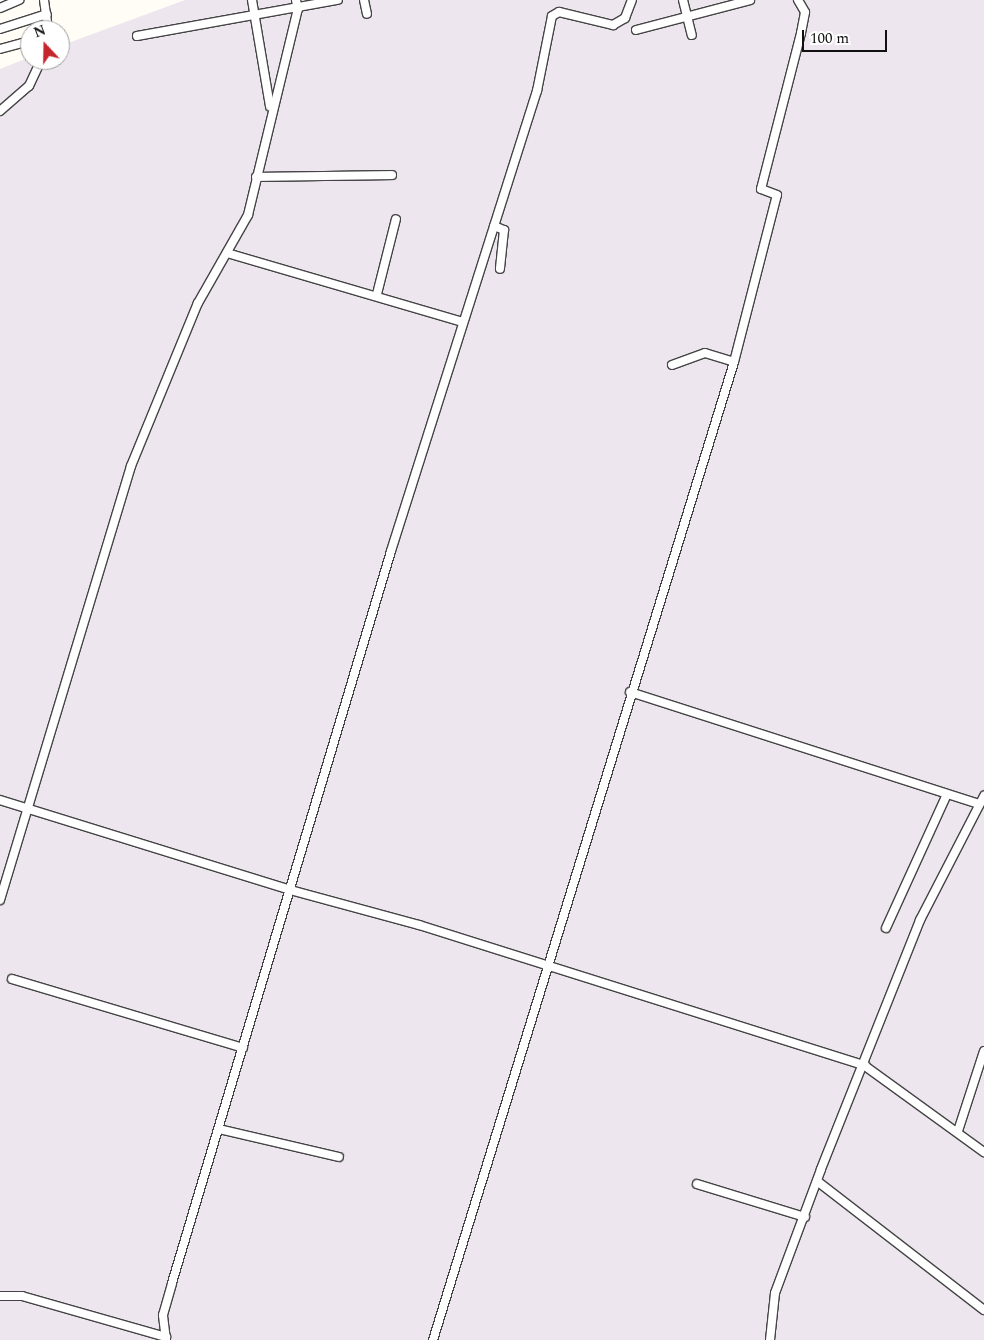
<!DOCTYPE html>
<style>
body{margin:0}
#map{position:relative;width:984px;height:1340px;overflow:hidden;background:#fffdf5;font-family:Spectral,serif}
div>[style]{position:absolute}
.industrial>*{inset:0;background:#eee6ef}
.roads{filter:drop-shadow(1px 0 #444) drop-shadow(-1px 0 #444) drop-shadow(0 1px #444) drop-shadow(0 -1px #444)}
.minor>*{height:8px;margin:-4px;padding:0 4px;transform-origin:4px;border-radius:4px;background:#fff}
span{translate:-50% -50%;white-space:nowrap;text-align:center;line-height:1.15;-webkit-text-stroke:5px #fff;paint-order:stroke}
.north{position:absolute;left:20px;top:20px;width:50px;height:50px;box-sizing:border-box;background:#fff;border:1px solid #a0a0a0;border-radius:50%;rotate:339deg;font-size:14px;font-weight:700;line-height:20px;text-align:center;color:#111}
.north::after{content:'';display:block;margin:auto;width:18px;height:22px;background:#c4262e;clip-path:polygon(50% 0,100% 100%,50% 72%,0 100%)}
.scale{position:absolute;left:802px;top:30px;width:85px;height:22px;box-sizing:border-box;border:2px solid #111;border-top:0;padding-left:6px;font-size:15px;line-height:18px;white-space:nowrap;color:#111;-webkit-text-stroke:4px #fff;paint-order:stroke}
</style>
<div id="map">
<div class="industrial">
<i style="clip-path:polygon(185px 0,984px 0,984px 1340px,0 1340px,0 69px,30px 57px,60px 60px,60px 46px)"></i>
</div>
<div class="roads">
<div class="minor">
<i style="left:44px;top:0;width:30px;rotate:82deg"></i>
<i style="left:252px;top:0;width:108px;rotate:80.4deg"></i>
<i style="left:364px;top:0;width:14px;rotate:78deg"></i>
<i style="left:683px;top:0;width:36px;rotate:76deg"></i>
<i style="left:0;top:8px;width:21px;rotate:-23deg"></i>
<i style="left:0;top:29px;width:49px;rotate:-17.7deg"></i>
<i style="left:636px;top:30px;width:118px;rotate:-14.7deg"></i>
<i style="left:137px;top:36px;width:204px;rotate:-10.2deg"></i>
<i style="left:0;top:49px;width:31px;rotate:-15deg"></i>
<i style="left:0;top:111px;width:38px;rotate:-41deg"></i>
<i style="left:29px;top:86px;width:29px;rotate:-65deg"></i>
<i style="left:256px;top:177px;width:136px;rotate:-0.8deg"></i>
<i style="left:494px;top:226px;width:11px;rotate:22deg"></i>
<i style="left:504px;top:230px;width:39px;rotate:96deg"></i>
<i style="left:227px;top:253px;width:246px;rotate:16.3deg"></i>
<i style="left:377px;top:294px;width:77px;rotate:-75.8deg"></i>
<i style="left:672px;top:365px;width:35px;rotate:-20deg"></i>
<i style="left:705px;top:353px;width:30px;rotate:17deg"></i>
<i style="left:630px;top:692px;width:367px;rotate:17.8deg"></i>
<i style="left:0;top:800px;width:304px;rotate:17.2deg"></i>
<i style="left:290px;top:890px;width:134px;rotate:15.2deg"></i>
<i style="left:419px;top:925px;width:468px;rotate:17.5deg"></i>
<i style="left:865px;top:1066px;width:147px;rotate:35.9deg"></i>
<i style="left:0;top:900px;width:453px;rotate:-73.2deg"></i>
<i style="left:131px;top:466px;width:176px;rotate:-67.7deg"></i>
<i style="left:198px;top:303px;width:101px;rotate:-60.4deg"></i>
<i style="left:248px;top:215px;width:212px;rotate:-76.4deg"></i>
<i style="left:298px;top:9px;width:9px;rotate:-103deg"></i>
<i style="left:886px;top:928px;width:147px;rotate:-65.5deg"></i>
<i style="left:12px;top:979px;width:241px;rotate:16.6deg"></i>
<i style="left:219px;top:1129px;width:123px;rotate:13.1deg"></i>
<i style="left:958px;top:1131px;width:84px;rotate:-72deg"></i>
<i style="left:817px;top:1181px;width:211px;rotate:37.7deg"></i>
<i style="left:697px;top:1184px;width:113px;rotate:17deg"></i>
<i style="left:0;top:1296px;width:22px"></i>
<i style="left:22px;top:1296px;width:150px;rotate:15.9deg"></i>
<i style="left:166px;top:1340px;width:25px;rotate:-97deg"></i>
<i style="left:163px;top:1315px;width:33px;rotate:-74deg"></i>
<i style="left:172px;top:1283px;width:764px;rotate:-73.34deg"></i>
<i style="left:391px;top:551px;width:483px;rotate:-72.4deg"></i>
<i style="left:537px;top:91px;width:76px;rotate:-78.7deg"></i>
<i style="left:552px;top:16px;width:8px;rotate:-30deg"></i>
<i style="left:559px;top:12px;width:56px;rotate:13.5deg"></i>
<i style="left:613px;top:25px;width:14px;rotate:-30deg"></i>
<i style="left:625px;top:18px;width:19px;rotate:-69deg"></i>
<i style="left:433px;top:1340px;width:1023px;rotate:-72.89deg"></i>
<i style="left:734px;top:362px;width:172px;rotate:-75.6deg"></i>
<i style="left:777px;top:195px;width:17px;rotate:-159deg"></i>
<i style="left:761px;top:189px;width:161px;rotate:-75.6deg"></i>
<i style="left:801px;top:33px;width:21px;rotate:-79deg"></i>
<i style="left:805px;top:12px;width:14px;rotate:-120deg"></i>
<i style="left:770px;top:1340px;width:47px;rotate:-83.9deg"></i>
<i style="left:775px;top:1293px;width:132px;rotate:-69.6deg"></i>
<i style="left:821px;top:1169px;width:268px;rotate:-68.3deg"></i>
<i style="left:920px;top:920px;width:140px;rotate:-62.7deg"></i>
</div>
</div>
<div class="north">N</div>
<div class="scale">100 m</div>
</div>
